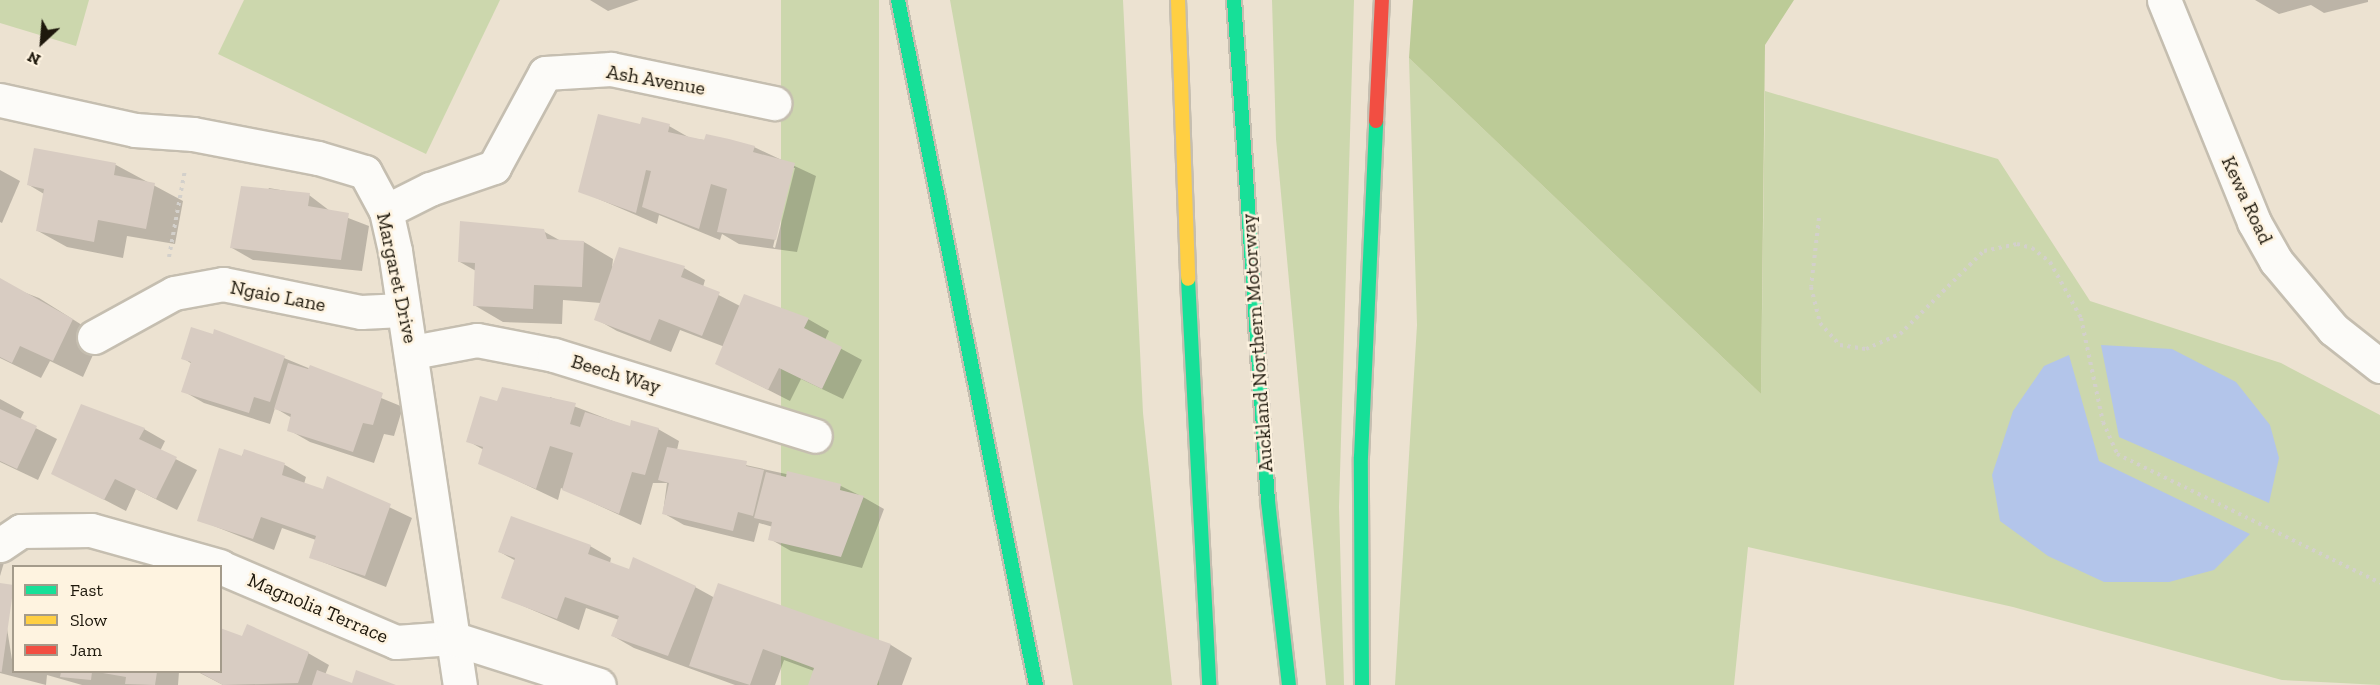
<!DOCTYPE html>
<style>
body{margin:0}
#map{position:relative;width:2380px;height:685px;overflow:hidden;background:#ece2d1;font-family:"Zilla Slab",serif}
div>[style]{position:absolute}
.green>*{inset:0;background:#ccd7ad;transform-origin:0 0}
.forest>*{inset:0;background:#bccb97}
.water>*{inset:0;background:#b3c5ea}
.shadow>*{inset:0;background:#0003}
.building>*{inset:0;background:#d8ccc2;transform-origin:0 0}
.path>*{height:4px;margin-top:-2px;transform-origin:0;background:repeating-linear-gradient(90deg,#d3d0cb 0 3px,transparent 0 7.5px)}
.roads{filter:drop-shadow(2px 0 #c5beb0) drop-shadow(-2px 0 #c5beb0) drop-shadow(0 2px #c5beb0) drop-shadow(0 -2px #c5beb0)}
.street>*{height:33px;margin:-16.5px;padding:0 16.5px;transform-origin:16.5px;border-radius:16.5px;background:#fcfbf8}
.fast>*{height:14px;margin:-7px;padding:0 7px;transform-origin:7px;border-radius:7px;background:#16e098}
.slow>*{height:14px;margin:-7px;padding:0 7px;transform-origin:7px;border-radius:7px;background:#ffcf43}
.jam>*{height:14px;margin:-7px;padding:0 7px;transform-origin:7px;border-radius:7px;background:#f24e42}
span{translate:-50% -50%;white-space:nowrap;text-align:center;line-height:1.15;-webkit-text-stroke:5px #fef3e0;paint-order:stroke}
.street-label{font-size:20px;color:#1e180c}
.legend{position:absolute;left:12px;top:565px;width:210px;height:108px;box-sizing:border-box;background:#fef3e0;border:2px solid #a49b8b;margin:0;padding:8px 10px;list-style:none;font-size:18px;color:#1e180c}
.legend li{display:flex;align-items:center;gap:12px;height:30px}
.legend b{width:30px;border:2px solid #a49b8b}
.north{position:absolute;left:12px;top:12px;width:60px;height:60px;-webkit-text-stroke:4px #fef3e0;paint-order:stroke;rotate:206deg;font-size:16px;font-weight:700;line-height:24px;text-align:center;color:#1e180c}
.north::after{content:'';display:block;margin:auto;width:21px;height:27px;background:#1e180c;clip-path:polygon(50% 0,100% 100%,50% 72%,0 100%)}
</style>
<div id="map">
<div class="green">
<i style="clip-path:polygon(0 0,89px 0,76px 46px,0 23px)"></i>
<i style="clip-path:polygon(244px 0,500px 0,426px 154px,218px 54px)"></i>
<i style="left:781px;top:0;width:98px;height:700px"></i>
<i style="clip-path:polygon(950px 0,1123px 0,1143px 413px,1172px 685px,1073px 685px)"></i>
<i style="clip-path:polygon(1272px 0,1354px 0,1339px 507px,1344px 685px,1326px 685px,1276px 139px)"></i>
<i style="clip-path:polygon(1409px 58px,1761px 394px,1765px 91px,1998px 159px,2090px 301px,2281px 363px,2380px 415px,2380px 685px,2282px 680px,2013px 607px,1748px 547px,1734px 685px,1395px 685px,1417px 325px)"></i>
</div>
<div class="forest">
<i style="clip-path:polygon(1413px 0,1794px 0,1765px 45px,1761px 394px,1409px 58px)"></i>
</div>
<div class="water">
<i style="clip-path:polygon(2101px 345px,2172px 349px,2236px 382px,2270px 425px,2279px 458px,2269px 503px,2119px 437px)"></i>
<i style="clip-path:polygon(2069px 355px,2099px 461px,2250px 534px,2214px 570px,2169px 582px,2104px 582px,2048px 556px,2000px 521px,1992px 475px,2013px 411px,2044px 366px)"></i>
</div>
<div class="shadow">
<i style="clip-path:polygon(590px 0,639px 0,608px 11px)"></i>
<i style="clip-path:polygon(2255px 0,2368px 0,2368px 2px,2324px 13px,2311px 5px,2279px 14px)"></i>
<i style="clip-path:polygon(evenodd,641px 126px,669px 126px,690px 138px,754px 147px,816px 176px,797px 252px,739px 244px,722px 234px,720px 240px,659px 215px,657px 224px,580px 191px,641px 126px,792px 168px,795px 168px,775px 248px,773px 247px,792px 168px)"></i>
<i style="clip-path:polygon(35px 150px,116px 165px,183px 201px,175px 244px,127px 236px,123px 258px,67px 247px,38px 231px,44px 194px,29px 185px)"></i>
<i style="clip-path:polygon(0 170px,20px 181px,2px 223px,0 222px)"></i>
<i style="clip-path:polygon(269px 188px,309px 195px,330px 211px,369px 226px,362px 271px,253px 260px,232px 248px)"></i>
<i style="clip-path:polygon(543px 231px,561px 241px,584px 242px,613px 259px,612px 268px,620px 249px,684px 268px,705px 280px,703px 287px,740px 306px,808px 319px,829px 331px,825px 340px,862px 360px,843px 399px,801px 379px,790px 401px,717px 364px,725px 347px,680px 330px,671px 352px,617px 331px,596px 319px,601px 303px,563px 300px,562px 324px,503px 322px,474px 305px,476px 271px,460px 262px)"></i>
<i style="clip-path:polygon(0 283px,39px 298px,101px 337px,83px 377px,50px 361px,41px 378px,0 358px)"></i>
<i style="clip-path:polygon(183px 358px,284px 358px,403px 407px,394px 436px,384px 434px,374px 463px,310px 442px,289px 430px,292px 418px,275px 408px,270px 424px,204px 403px,183px 391px,192px 364px)"></i>
<i style="clip-path:polygon(550px 397px,631px 428px,658px 429px,679px 441px,677px 450px,841px 486px,863px 497px,884px 509px,862px 568px,791px 551px,770px 539px,773px 527px,759px 523px,754px 542px,684px 525px,663px 513px,667px 483px,653px 483px,641px 525px,561px 488px,558px 500px,480px 463px,484px 450px,468px 441px,498px 403px,548px 402px)"></i>
<i style="clip-path:polygon(0 399px,24px 412px,20px 420px,57px 439px,38px 480px,0 462px)"></i>
<i style="clip-path:polygon(144px 429px,165px 441px,160px 451px,197px 470px,177px 510px,136px 489px,126px 511px,53px 473px)"></i>
<i style="clip-path:polygon(245px 451px,285px 465px,306px 477px,304px 484px,324px 491px,328px 478px,412px 518px,386px 587px,310px 557px,316px 540px,282px 528px,274px 550px,199px 520px)"></i>
<i style="clip-path:polygon(0 529px,12px 536px,0 576px)"></i>
<i style="clip-path:polygon(590px 546px,611px 558px,610px 563px,630px 571px,695px 587px,715px 598px,719px 585px,891px 645px,912px 658px,902px 685px,809px 685px,814px 671px,784px 660px,775px 685px,735px 685px,634px 648px,613px 636px,619px 620px,586px 608px,579px 630px,502px 597px,516px 561px,500px 552px)"></i>
<i style="clip-path:polygon(0 585px,14px 672px,179px 672px,178px 685px,82px 685px,47px 675px,46px 685px,0 673px)"></i>
<i style="clip-path:polygon(243px 637px,308px 653px,329px 665px,325px 675px,353px 684px,385px 685px,223px 685px,198px 672px,220px 672px)"></i>
</div>
<div class="building">
<i style="clip-path:polygon(598px 114px,640px 124px,642px 117px,670px 124px,668px 132px,704px 140px,706px 134px,729px 139px,755px 146px,753px 152px,795px 163px,776px 240px,717px 232px,727px 189px,711px 184px,699px 229px,642px 207px,651px 171px,646px 170px,636px 213px,578px 192px)"></i>
<i style="clip-path:polygon(34px 148px,116px 163px,114px 175px,155px 183px,146px 229px,98px 220px,94px 242px,36px 231px,44px 189px,27px 185px)"></i>
<i style="clip-path:polygon(241px 186px,310px 193px,308px 206px,349px 213px,341px 260px,230px 248px)"></i>
<i style="clip-path:polygon(460px 221px,544px 229px,547px 239px,584px 241px,582px 287px,534px 285px,533px 309px,473px 306px,475px 263px,458px 262px)"></i>
<i style="clip-path:polygon(619px 247px,685px 266px,681px 277px,720px 292px,702px 336px,659px 319px,650px 341px,594px 320px)"></i>
<i style="clip-path:polygon(0 278px,73px 319px,53px 361px,20px 346px,12px 363px,0 357px)"></i>
<i style="clip-path:polygon(744px 294px,809px 318px,804px 328px,842px 347px,822px 389px,779px 368px,768px 390px,715px 364px)"></i>
<i style="clip-path:polygon(191px 327px,213px 334px,214px 329px,285px 356px,270px 402px,254px 397px,249px 413px,181px 392px,191px 362px,181px 359px)"></i>
<i style="clip-path:polygon(288px 363px,308px 369px,310px 365px,383px 393px,373px 425px,363px 423px,353px 452px,287px 431px,291px 414px,274px 409px)"></i>
<i style="clip-path:polygon(502px 387px,576px 403px,570px 424px,580px 427px,585px 412px,630px 426px,631px 420px,659px 428px,645px 475px,632px 472px,619px 514px,562px 490px,573px 453px,550px 446px,536px 489px,478px 464px,483px 447px,466px 442px,480px 396px,497px 401px)"></i>
<i style="clip-path:polygon(81px 404px,145px 428px,139px 439px,177px 457px,156px 499px,115px 479px,104px 500px,51px 474px)"></i>
<i style="clip-path:polygon(0 409px,37px 426px,17px 469px,0 461px)"></i>
<i style="clip-path:polygon(667px 447px,747px 461px,746px 466px,764px 470px,753px 516px,738px 512px,733px 531px,662px 514px,669px 483px,658px 480px)"></i>
<i style="clip-path:polygon(219px 448px,242px 456px,244px 449px,285px 463px,282px 475px,323px 489px,327px 476px,391px 504px,365px 576px,309px 558px,316px 536px,261px 517px,253px 539px,197px 521px)"></i>
<i style="clip-path:polygon(787px 471px,841px 484px,840px 490px,864px 496px,841px 557px,768px 540px,772px 522px,754px 518px,766px 472px,786px 477px)"></i>
<i style="clip-path:polygon(511px 516px,591px 545px,588px 554px,629px 569px,633px 557px,696px 586px,668px 656px,611px 636px,619px 616px,565px 597px,557px 619px,501px 598px,515px 558px,498px 552px)"></i>
<i style="left:0;top:583px;width:14px;height:88px;rotate:8deg"></i>
<i style="clip-path:polygon(718px 583px,891px 644px,877px 685px,808px 685px,814px 668px,763px 649px,750px 685px,689px 666px)"></i>
<i style="clip-path:polygon(247px 624px,309px 652px,298px 683px,223px 685px,199px 672px,220px 672px,220px 628px,242px 636px)"></i>
<i style="clip-path:polygon(317px 670px,352px 683px,356px 670px,396px 685px,312px 685px)"></i>
<i style="clip-path:polygon(61px 672px,92px 672px,91px 680px,60px 677px)"></i>
<i style="clip-path:polygon(97px 672px,157px 672px,155px 685px,125px 684px,126px 677px)"></i>
</div>
<div class="path">
<i style="left:1819px;top:218px;width:69px;rotate:96.6deg"></i>
<i style="left:1811px;top:287px;width:37px;rotate:76deg"></i>
<i style="left:1820px;top:323px;width:30px;rotate:48deg"></i>
<i style="left:1840px;top:345px;width:26px;rotate:9deg"></i>
<i style="left:1866px;top:349px;width:37px;rotate:-24deg"></i>
<i style="left:1900px;top:334px;width:118px;rotate:-44.7deg"></i>
<i style="left:1984px;top:251px;width:34px;rotate:-12deg"></i>
<i style="left:2017px;top:244px;width:16px;rotate:15deg"></i>
<i style="left:2032px;top:248px;width:23px;rotate:38deg"></i>
<i style="left:2050px;top:262px;width:64px;rotate:61deg"></i>
<i style="left:2081px;top:318px;width:106px;rotate:78.1deg"></i>
<i style="left:2103px;top:422px;width:35px;rotate:66deg"></i>
<i style="left:2117px;top:454px;width:293px;rotate:26.1deg"></i>
<i style="left:169px;top:257px;width:88px;rotate:-79.6deg"></i>
</div>
<div class="roads">
<div class="street">
<i style="left:2164px;top:0;width:240px;rotate:67.9deg"></i>
<i style="left:2254px;top:222px;width:45px;rotate:60.6deg"></i>
<i style="left:2276px;top:261px;width:89px;rotate:50deg"></i>
<i style="left:2333px;top:329px;width:60px;rotate:38.2deg"></i>
<i style="left:0;top:100px;width:138px;rotate:12.5deg"></i>
<i style="left:135px;top:130px;width:58px;rotate:3.9deg"></i>
<i style="left:193px;top:134px;width:127px;rotate:10.9deg"></i>
<i style="left:318px;top:158px;width:49px;rotate:16.6deg"></i>
<i style="left:365px;top:172px;width:44px;rotate:61.7deg"></i>
<i style="left:386px;top:211px;width:41px;rotate:77.3deg"></i>
<i style="left:395px;top:251px;width:439px;rotate:81.5deg"></i>
<i style="left:386px;top:211px;width:49px;rotate:-26.6deg"></i>
<i style="left:430px;top:189px;width:68px;rotate:-19deg"></i>
<i style="left:494px;top:167px;width:107px;rotate:-61.5deg"></i>
<i style="left:545px;top:73px;width:66px;rotate:-3.5deg"></i>
<i style="left:611px;top:69px;width:167px;rotate:11.8deg"></i>
<i style="left:94px;top:337px;width:91px;rotate:-28.8deg"></i>
<i style="left:174px;top:293px;width:50px;rotate:-10.4deg"></i>
<i style="left:223px;top:284px;width:141px;rotate:11.5deg"></i>
<i style="left:361px;top:312px;width:41px;rotate:-2.8deg"></i>
<i style="left:413px;top:352px;width:65px;rotate:-10.6deg"></i>
<i style="left:477px;top:340px;width:78px;rotate:11deg"></i>
<i style="left:554px;top:355px;width:273px;rotate:17.2deg"></i>
<i style="left:0;top:545px;width:25px;rotate:-34deg"></i>
<i style="left:21px;top:531px;width:70px;rotate:-0.8deg"></i>
<i style="left:91px;top:530px;width:134px;rotate:15.6deg"></i>
<i style="left:220px;top:567px;width:191px;rotate:23.1deg"></i>
<i style="left:396px;top:642px;width:56px;rotate:-4.1deg"></i>
<i style="left:452px;top:638px;width:154px;rotate:17.7deg"></i>
</div>
<div class="fast">
<i style="left:898px;top:0;width:699px;rotate:78.61deg"></i>
<i style="left:1234px;top:0;width:502px;rotate:86.12deg"></i>
<i style="left:1268px;top:501px;width:185px;rotate:83.5deg"></i>
<i style="left:1188px;top:279px;width:407px;rotate:87deg"></i>
<i style="left:1362px;top:685px;width:228px;rotate:-90.3deg"></i>
<i style="left:1361px;top:457px;width:336px;rotate:-87.4deg"></i>
</div>
<div class="slow">
<i style="left:1178px;top:0;width:279px;rotate:87.9deg"></i>
</div>
<div class="jam">
<i style="left:1376px;top:121px;width:121px;rotate:-87.2deg"></i>
</div>
</div>
<div class="street-label">
<span style="left:656px;top:80px;rotate:10deg">Ash Avenue</span>
<span style="left:2247px;top:200px;rotate:65deg">Kewa Road</span>
<span style="left:397px;top:278px;rotate:78deg">Margaret Drive</span>
<span style="left:278px;top:296px;rotate:11deg">Ngaio Lane</span>
<span style="left:1257px;top:343px;rotate:-94deg">Auckland Northern Motorway</span>
<span style="left:616px;top:374px;rotate:17deg">Beech Way</span>
<span style="left:318px;top:608px;rotate:23deg">Magnolia Terrace</span>
</div>
<ul class="legend">
<li><b style="height:8px;background:#16e098"></b>Fast</li>
<li><b style="height:8px;background:#ffcf43"></b>Slow</li>
<li><b style="height:8px;background:#f24e42"></b>Jam</li>
</ul>
<div class="north">N</div>
</div>
